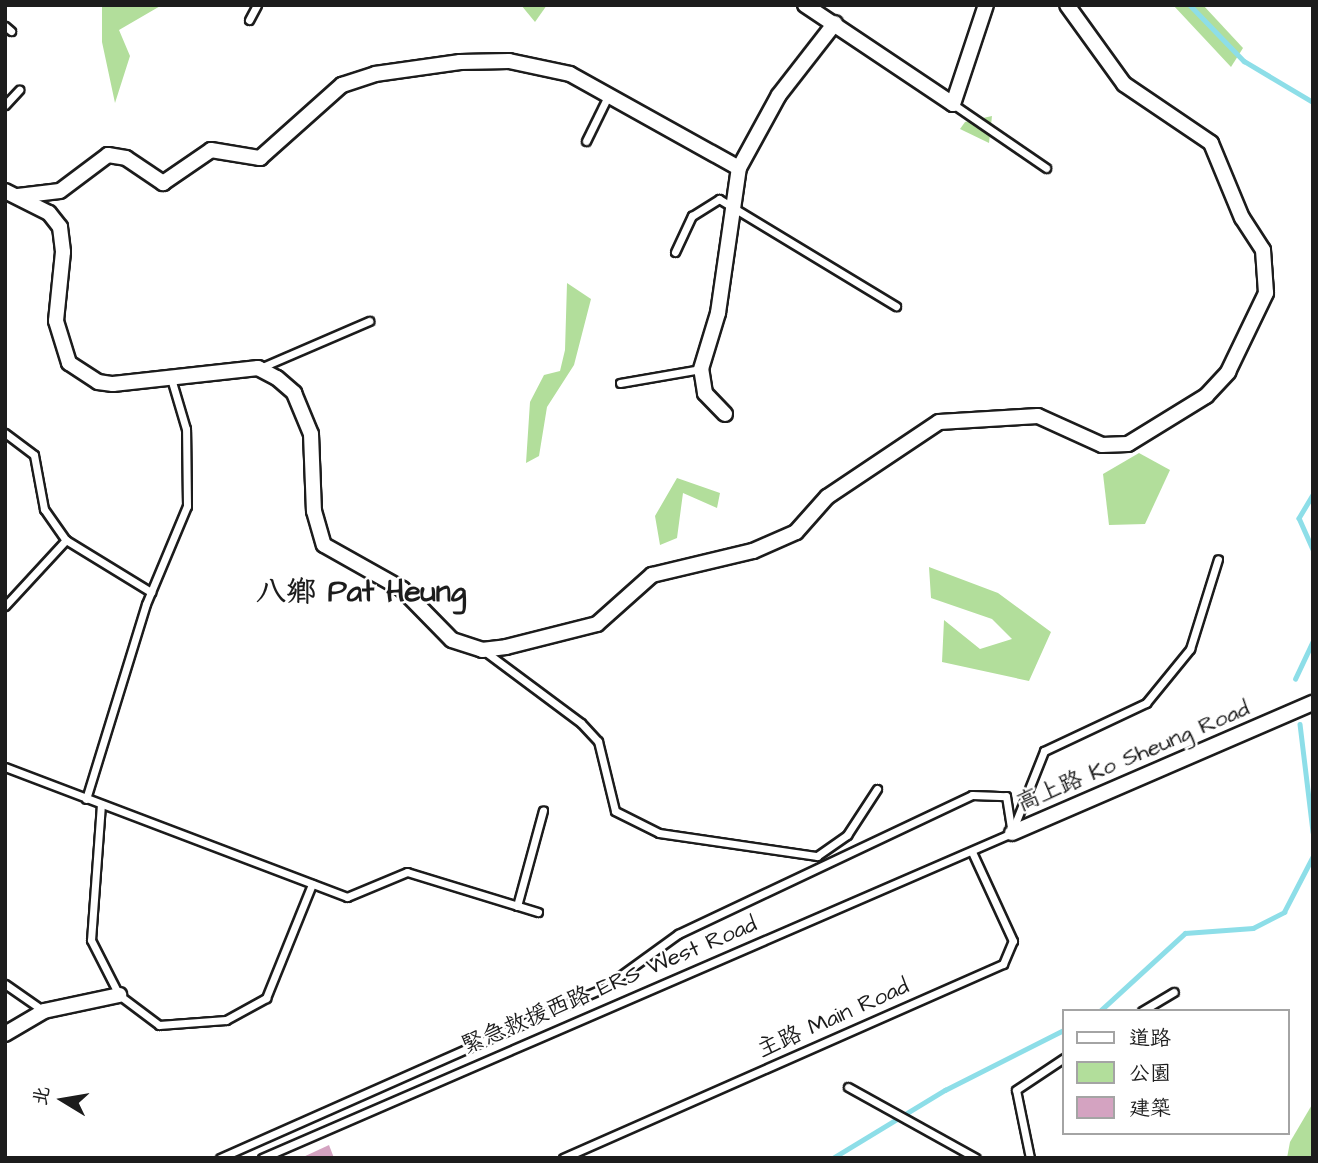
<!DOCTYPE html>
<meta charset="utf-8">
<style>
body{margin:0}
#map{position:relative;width:1318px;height:1163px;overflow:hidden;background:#fff;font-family:"Architects Daughter","LXGW WenKai TC",sans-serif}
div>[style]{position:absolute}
.green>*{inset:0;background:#b2de9b}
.stream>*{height:4.5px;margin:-2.25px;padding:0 2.25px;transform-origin:2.25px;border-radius:2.25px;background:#8ddee8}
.building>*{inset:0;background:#d4a3c1}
.roads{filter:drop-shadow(2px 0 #1c1c1c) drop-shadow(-2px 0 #1c1c1c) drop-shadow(0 2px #1c1c1c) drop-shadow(0 -2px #1c1c1c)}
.lane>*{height:7px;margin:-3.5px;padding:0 3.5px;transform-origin:3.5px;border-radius:3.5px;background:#fff}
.street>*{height:14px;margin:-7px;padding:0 7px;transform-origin:7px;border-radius:7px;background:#fff}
span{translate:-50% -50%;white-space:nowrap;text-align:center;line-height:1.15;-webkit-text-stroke:5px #fff;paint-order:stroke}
.street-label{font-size:23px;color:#1c1c1c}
.district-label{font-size:30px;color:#1c1c1c;font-weight:700}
.frame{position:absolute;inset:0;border:7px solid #1c1c1c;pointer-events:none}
.legend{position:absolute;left:1062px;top:1009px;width:228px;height:126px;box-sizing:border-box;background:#fff;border:2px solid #a4a4a4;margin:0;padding:9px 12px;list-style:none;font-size:21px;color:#1c1c1c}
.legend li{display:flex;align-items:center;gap:14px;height:35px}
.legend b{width:35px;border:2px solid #a4a4a4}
.north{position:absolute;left:28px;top:1065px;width:70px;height:70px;-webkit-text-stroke:5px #fff;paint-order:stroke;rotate:281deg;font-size:19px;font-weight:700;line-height:28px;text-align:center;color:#1c1c1c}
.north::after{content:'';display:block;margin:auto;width:24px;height:32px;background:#1c1c1c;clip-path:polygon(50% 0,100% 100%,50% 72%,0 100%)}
</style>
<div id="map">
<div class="green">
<i style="clip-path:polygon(102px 5px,162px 5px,119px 30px,130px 56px,115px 103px,102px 42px)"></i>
<i style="clip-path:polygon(521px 5px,547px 5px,535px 22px)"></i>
<i style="clip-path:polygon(1173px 5px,1203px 5px,1243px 48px,1231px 67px)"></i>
<i style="clip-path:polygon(992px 116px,989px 143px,960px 129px,965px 122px)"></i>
<i style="clip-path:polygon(567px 283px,591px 299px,574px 365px,547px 407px,539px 456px,526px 463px,530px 402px,544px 375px,560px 371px,565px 350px)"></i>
<i style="clip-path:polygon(1139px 453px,1170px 470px,1145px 524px,1109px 525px,1103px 474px)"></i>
<i style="clip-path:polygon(677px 478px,720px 493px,717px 508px,683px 493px,677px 538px,660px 545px,655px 516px)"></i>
<i style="clip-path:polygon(929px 567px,998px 593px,1051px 632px,1029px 681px,942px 662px,944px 620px,980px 649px,1012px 639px,992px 619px,931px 598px)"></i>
<i style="clip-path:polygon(1313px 1103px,1313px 1158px,1287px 1158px,1290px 1142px)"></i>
</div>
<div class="stream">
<i style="left:1190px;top:5px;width:78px;rotate:46deg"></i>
<i style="left:1244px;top:61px;width:80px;rotate:30.7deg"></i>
<i style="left:1313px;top:495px;width:27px;rotate:121deg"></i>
<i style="left:1299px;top:518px;width:35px;rotate:66deg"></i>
<i style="left:1295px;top:679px;width:42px;rotate:-64.7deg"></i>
<i style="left:1300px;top:724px;width:109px;rotate:83.1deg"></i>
<i style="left:1100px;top:1011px;width:115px;rotate:-42.5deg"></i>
<i style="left:1185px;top:933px;width:68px;rotate:-4.2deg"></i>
<i style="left:1253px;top:928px;width:35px;rotate:-27deg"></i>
<i style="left:1284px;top:912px;width:63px;rotate:-62.6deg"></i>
<i style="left:833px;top:1158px;width:131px;rotate:-31.3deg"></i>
<i style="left:945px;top:1090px;width:133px;rotate:-26.8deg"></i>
</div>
<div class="building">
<i style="clip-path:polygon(329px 1145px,334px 1158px,301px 1158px)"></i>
</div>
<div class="roads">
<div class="lane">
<i style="left:249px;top:20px;width:17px;rotate:-62deg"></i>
<i style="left:5px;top:26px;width:8px;rotate:40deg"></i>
<i style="left:953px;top:104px;width:113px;rotate:34.5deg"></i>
<i style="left:5px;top:105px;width:21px;rotate:-47deg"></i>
<i style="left:586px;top:141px;width:50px;rotate:-63.9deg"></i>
<i style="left:675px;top:252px;width:40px;rotate:-65deg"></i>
<i style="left:692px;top:216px;width:32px;rotate:-32deg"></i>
<i style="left:719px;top:199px;width:207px;rotate:31.2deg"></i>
<i style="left:260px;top:368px;width:119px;rotate:-23.3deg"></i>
<i style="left:620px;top:383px;width:82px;rotate:-9.8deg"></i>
<i style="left:5px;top:433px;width:36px;rotate:37deg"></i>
<i style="left:34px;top:455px;width:55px;rotate:79.5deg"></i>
<i style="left:44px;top:509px;width:38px;rotate:55deg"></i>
<i style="left:66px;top:540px;width:100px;rotate:31.5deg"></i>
<i style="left:5px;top:606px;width:90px;rotate:-47.3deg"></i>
<i style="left:483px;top:650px;width:122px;rotate:36.7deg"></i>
<i style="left:581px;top:723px;width:25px;rotate:47deg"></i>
<i style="left:598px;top:741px;width:72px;rotate:76.3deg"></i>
<i style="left:615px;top:811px;width:49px;rotate:26.6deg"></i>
<i style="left:659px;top:833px;width:160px;rotate:8.3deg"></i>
<i style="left:817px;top:856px;width:37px;rotate:-35deg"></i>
<i style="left:847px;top:835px;width:55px;rotate:-56.9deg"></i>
<i style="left:5px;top:767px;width:366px;rotate:20.8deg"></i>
<i style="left:347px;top:897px;width:65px;rotate:-22.6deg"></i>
<i style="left:407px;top:872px;width:137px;rotate:17deg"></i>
<i style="left:86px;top:799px;width:204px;rotate:-72.9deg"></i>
<i style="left:146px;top:604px;width:106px;rotate:-67.3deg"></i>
<i style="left:187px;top:506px;width:77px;rotate:-90.7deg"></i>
<i style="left:186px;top:429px;width:56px;rotate:-106.5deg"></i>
<i style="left:101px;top:804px;width:136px;rotate:94.2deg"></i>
<i style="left:91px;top:940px;width:62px;rotate:63deg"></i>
<i style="left:119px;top:995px;width:50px;rotate:36.9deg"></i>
<i style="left:159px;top:1025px;width:67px;rotate:-4.3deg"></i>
<i style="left:226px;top:1020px;width:46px;rotate:-28.8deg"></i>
<i style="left:266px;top:998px;width:123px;rotate:-68deg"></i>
<i style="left:1013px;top:829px;width:84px;rotate:-68.3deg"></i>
<i style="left:1044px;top:751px;width:113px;rotate:-25.2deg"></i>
<i style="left:1146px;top:703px;width:70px;rotate:-50.8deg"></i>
<i style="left:1190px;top:649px;width:94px;rotate:-72.7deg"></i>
<i style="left:517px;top:906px;width:99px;rotate:-74.8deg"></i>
<i style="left:5px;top:984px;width:47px;rotate:34.7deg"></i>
<i style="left:1142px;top:1011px;width:37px;rotate:-31deg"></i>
<i style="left:848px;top:1087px;width:146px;rotate:29deg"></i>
<i style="left:220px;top:1158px;width:418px;rotate:-23.9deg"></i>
<i style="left:602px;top:989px;width:94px;rotate:-35.9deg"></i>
<i style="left:678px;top:934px;width:325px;rotate:-25.3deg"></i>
<i style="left:972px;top:795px;width:34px;rotate:2deg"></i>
<i style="left:1006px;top:796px;width:37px;rotate:81deg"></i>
<i style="left:262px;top:1158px;width:817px;rotate:-23.43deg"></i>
<i style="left:563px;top:1158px;width:481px;rotate:-23.8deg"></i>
<i style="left:1003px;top:964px;width:25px;rotate:-67deg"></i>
<i style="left:1013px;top:941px;width:98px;rotate:-114.7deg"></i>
<i style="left:1030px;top:1158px;width:69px;rotate:-101.6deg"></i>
<i style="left:1016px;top:1090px;width:58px;rotate:-33.7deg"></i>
</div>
<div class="street">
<i style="left:805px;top:5px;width:178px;rotate:33.8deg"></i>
<i style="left:953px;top:104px;width:104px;rotate:-71.6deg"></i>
<i style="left:5px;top:191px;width:49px;rotate:26.6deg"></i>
<i style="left:49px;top:213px;width:18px;rotate:52deg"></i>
<i style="left:60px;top:227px;width:25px;rotate:83deg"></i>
<i style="left:63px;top:252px;width:69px;rotate:95.8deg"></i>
<i style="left:56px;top:321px;width:44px;rotate:72.8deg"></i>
<i style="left:69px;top:363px;width:35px;rotate:33deg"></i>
<i style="left:98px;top:382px;width:15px;rotate:8deg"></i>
<i style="left:113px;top:384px;width:146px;rotate:-6.3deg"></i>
<i style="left:258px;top:368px;width:21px;rotate:28deg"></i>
<i style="left:277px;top:378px;width:23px;rotate:41deg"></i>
<i style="left:294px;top:393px;width:44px;rotate:67.5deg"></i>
<i style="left:311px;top:434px;width:77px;rotate:87.8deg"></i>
<i style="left:314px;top:511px;width:35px;rotate:74deg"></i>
<i style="left:324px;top:545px;width:90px;rotate:29.4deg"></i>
<i style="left:402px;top:589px;width:71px;rotate:45.6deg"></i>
<i style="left:452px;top:640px;width:32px;rotate:18deg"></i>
<i style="left:482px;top:650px;width:24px;rotate:-7deg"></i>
<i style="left:506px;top:647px;width:94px;rotate:-14.2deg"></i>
<i style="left:597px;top:624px;width:74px;rotate:-41.7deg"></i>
<i style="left:652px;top:575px;width:104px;rotate:-13.4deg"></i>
<i style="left:753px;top:551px;width:47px;rotate:-23.8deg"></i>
<i style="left:796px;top:532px;width:47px;rotate:-48.5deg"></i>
<i style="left:827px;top:497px;width:135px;rotate:-33.8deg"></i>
<i style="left:939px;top:422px;width:99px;rotate:-3.5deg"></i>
<i style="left:1038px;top:416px;width:70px;rotate:24.4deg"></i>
<i style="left:1102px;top:445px;width:26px;rotate:-2deg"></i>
<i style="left:1128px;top:444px;width:92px;rotate:-31.6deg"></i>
<i style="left:1206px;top:396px;width:33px;rotate:-47deg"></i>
<i style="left:1228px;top:372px;width:88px;rotate:-64.3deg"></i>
<i style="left:1266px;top:293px;width:43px;rotate:-94deg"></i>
<i style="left:1263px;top:250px;width:38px;rotate:-123deg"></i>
<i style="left:1242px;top:218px;width:81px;rotate:-112.5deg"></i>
<i style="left:1211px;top:143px;width:105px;rotate:-145.9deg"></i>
<i style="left:1124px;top:84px;width:97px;rotate:-125.8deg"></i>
<i style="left:18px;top:196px;width:42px;rotate:-6.8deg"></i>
<i style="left:60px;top:191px;width:60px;rotate:-36.9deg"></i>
<i style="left:108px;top:155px;width:18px;rotate:9deg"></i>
<i style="left:126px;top:158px;width:45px;rotate:34deg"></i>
<i style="left:163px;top:183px;width:58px;rotate:-34.5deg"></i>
<i style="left:211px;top:150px;width:50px;rotate:9.3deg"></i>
<i style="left:260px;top:158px;width:110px;rotate:-41.7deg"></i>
<i style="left:342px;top:85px;width:35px;rotate:-18deg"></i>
<i style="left:375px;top:74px;width:86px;rotate:-8deg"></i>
<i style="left:460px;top:62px;width:49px;rotate:-1.2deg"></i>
<i style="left:509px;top:61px;width:62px;rotate:12deg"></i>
<i style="left:570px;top:74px;width:193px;rotate:29.1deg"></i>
<i style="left:725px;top:414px;width:29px;rotate:-134deg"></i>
<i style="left:705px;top:393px;width:24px;rotate:-99deg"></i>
<i style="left:701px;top:369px;width:59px;rotate:-73.1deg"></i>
<i style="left:718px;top:313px;width:147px;rotate:-81.8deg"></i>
<i style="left:739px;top:168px;width:83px;rotate:-61.3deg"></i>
<i style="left:779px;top:95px;width:91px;rotate:-52.1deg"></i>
<i style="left:1012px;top:833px;width:328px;rotate:-23.4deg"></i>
<i style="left:5px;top:1034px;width:45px;rotate:-30.5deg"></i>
<i style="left:44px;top:1011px;width:77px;rotate:-12deg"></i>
</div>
</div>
<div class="street-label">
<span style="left:1133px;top:756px;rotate:-23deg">高上路 Ko Sheung Road</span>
<span style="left:609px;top:985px;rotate:-23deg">緊急救援西路 ERS West Road</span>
<span style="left:833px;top:1018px;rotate:-24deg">主路 Main Road</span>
</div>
<div class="district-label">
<span style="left:361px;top:592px">八鄉 Pat Heung</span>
</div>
<div class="frame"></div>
<ul class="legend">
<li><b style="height:9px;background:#fff"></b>道路</li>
<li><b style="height:19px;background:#b2de9b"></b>公園</li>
<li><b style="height:19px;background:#d4a3c1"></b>建築</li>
</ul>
<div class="north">北</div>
</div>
